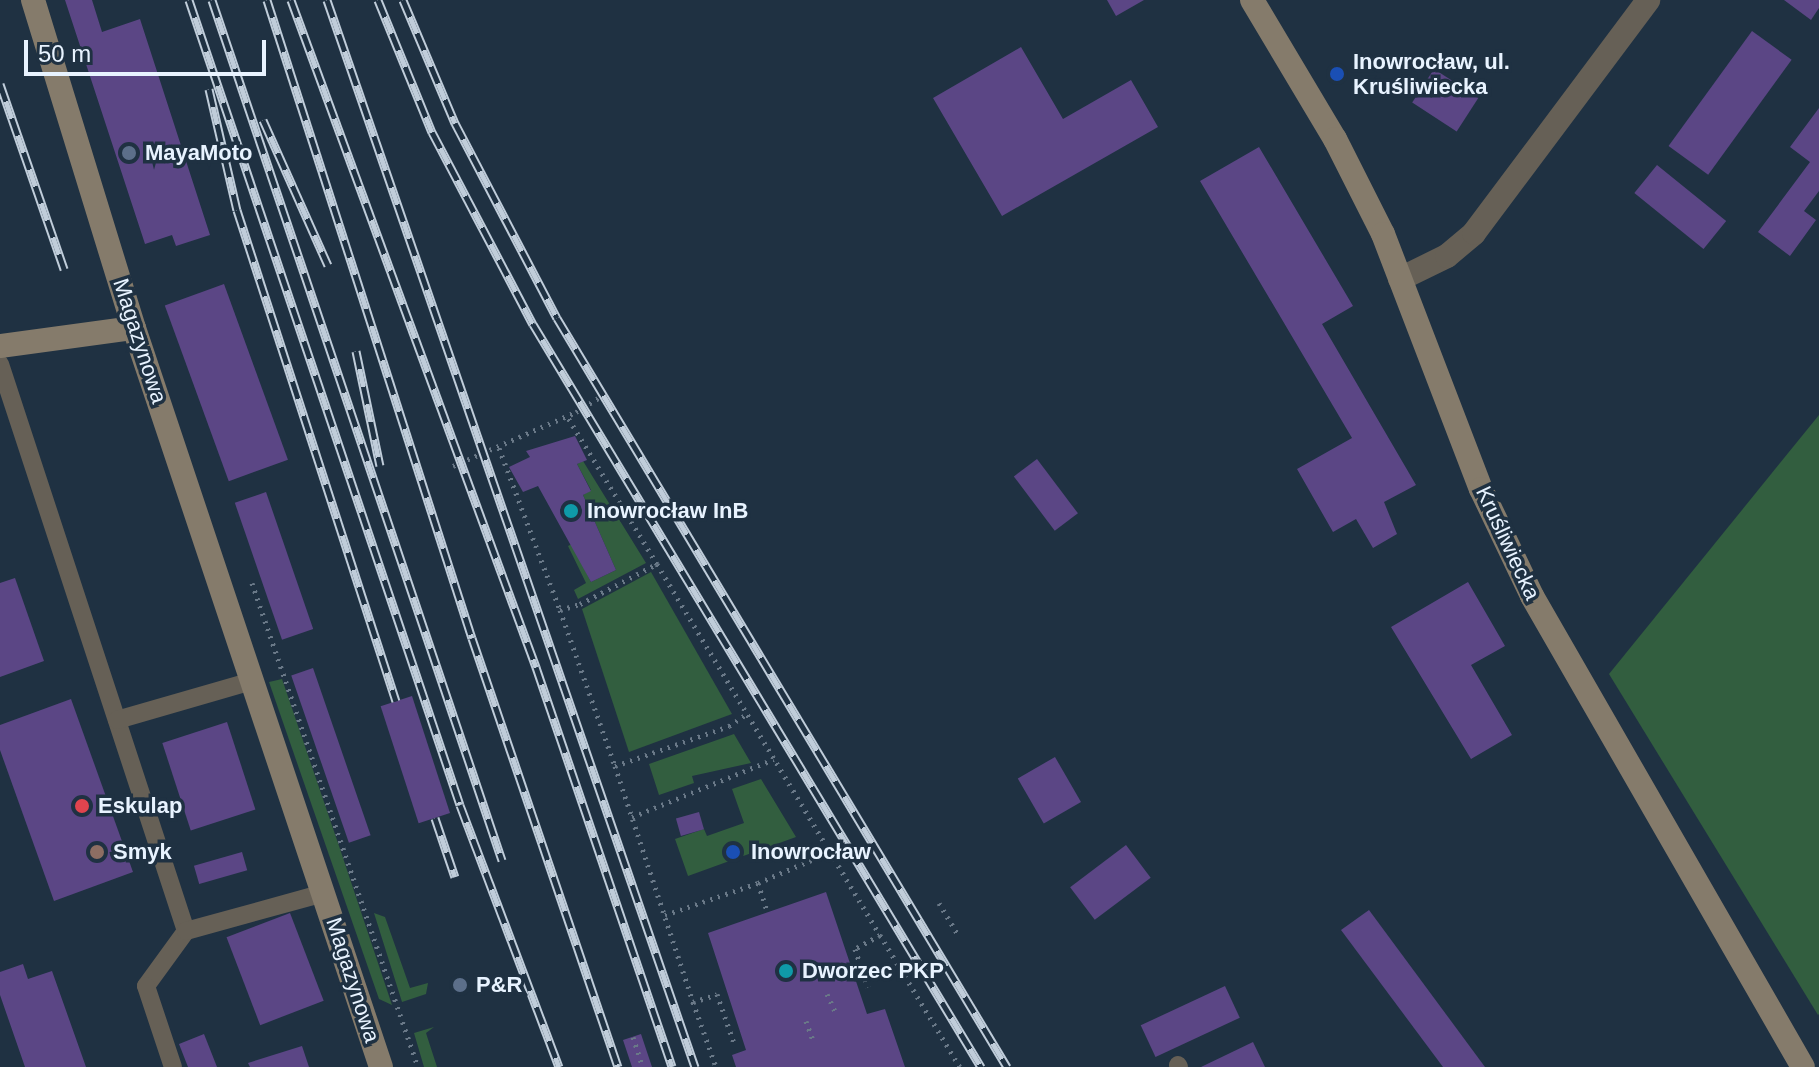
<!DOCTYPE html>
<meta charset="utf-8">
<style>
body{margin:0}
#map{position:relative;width:1819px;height:1067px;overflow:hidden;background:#1f3142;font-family:Helvetica,sans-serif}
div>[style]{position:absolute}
.green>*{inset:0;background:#325e3f}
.building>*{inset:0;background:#5b4685;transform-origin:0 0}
.path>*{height:5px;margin-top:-2.5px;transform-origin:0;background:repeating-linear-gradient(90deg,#6a7988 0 2px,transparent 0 8px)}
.lane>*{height:18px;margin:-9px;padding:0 9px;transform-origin:9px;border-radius:9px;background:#666056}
.street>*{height:24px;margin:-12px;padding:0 12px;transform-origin:12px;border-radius:12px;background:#666056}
.secondary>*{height:24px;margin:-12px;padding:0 12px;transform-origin:12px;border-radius:12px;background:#857b6b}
.rail>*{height:9px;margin-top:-4.5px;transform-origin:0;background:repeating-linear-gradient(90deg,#1f3142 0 18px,#c0cdda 0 36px);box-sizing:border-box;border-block:2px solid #c0cdda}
.dots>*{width:22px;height:22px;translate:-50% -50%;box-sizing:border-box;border:4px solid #1f3142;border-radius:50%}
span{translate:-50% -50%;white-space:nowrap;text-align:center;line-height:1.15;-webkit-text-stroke:7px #1f3142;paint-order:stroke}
.poi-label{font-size:22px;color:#e8f3ff;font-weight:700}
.left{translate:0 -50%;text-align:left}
.street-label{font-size:22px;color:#e8f3ff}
.scale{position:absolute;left:24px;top:40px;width:242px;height:36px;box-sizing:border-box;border:4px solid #e8f3ff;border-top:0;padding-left:10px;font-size:24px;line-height:28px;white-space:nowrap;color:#e8f3ff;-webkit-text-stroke:6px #1f3142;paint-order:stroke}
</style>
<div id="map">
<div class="green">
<i style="clip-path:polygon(1819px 415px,1819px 1014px,1818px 1015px,1609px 674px)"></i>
<i style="clip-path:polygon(583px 461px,646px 563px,578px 599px,574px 590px,586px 583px,568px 546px,572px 544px,591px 582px,616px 570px,583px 495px,591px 490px,577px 464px)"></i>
<i style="clip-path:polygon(651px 572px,732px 714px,629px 752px,582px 609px)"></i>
<i style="clip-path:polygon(282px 679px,339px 846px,392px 1005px,379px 999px,269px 682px)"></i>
<i style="clip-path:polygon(734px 734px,751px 763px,692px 776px,694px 783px,659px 795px,649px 764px)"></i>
<i style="clip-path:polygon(761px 779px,796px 837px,688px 876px,675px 839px,704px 829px,707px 836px,744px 823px,732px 789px)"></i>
<i style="clip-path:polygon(374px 913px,385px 917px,410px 988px,428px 983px,426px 994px,402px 1002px)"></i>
<i style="clip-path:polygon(434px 1027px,426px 1033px,437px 1067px,424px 1067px,414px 1033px)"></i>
</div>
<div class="building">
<i style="clip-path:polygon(65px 0,92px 0,102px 32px,140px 19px,210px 235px,176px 246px,172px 235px,145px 244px)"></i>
<i style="clip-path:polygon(1107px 0,1144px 0,1116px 16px)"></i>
<i style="clip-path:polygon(1784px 0,1819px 0,1819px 8px,1811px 20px)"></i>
<i style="left:1752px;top:31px;width:49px;height:142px;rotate:36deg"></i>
<i style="clip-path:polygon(1021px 47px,1063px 119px,1131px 80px,1158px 127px,1002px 216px,933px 98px)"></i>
<i style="left:1434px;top:69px;width:53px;height:40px;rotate:33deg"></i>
<i style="clip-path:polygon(1819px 108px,1819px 191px,1804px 211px,1816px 220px,1790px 256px,1758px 232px,1810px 162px,1790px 147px)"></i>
<i style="clip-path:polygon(1259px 147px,1353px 306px,1322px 324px,1416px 485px,1384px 502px,1397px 534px,1373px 548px,1356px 519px,1333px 532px,1297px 469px,1352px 438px,1200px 181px)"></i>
<i style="left:1657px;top:165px;width:89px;height:36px;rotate:39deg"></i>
<i style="left:224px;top:284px;width:187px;height:63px;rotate:70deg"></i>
<i style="clip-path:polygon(575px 436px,587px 460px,577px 464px,591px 491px,583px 495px,616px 570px,591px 582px,538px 486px,523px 492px,509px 467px,530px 457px,526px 451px)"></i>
<i style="left:1037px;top:459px;width:68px;height:29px;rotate:53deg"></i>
<i style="left:266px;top:492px;width:145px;height:33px;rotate:71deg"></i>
<i style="clip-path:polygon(15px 578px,44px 661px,0 677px,0 583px)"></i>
<i style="clip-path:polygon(1468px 582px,1505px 646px,1471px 665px,1512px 735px,1471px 759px,1391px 627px)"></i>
<i style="left:313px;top:668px;width:177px;height:23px;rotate:71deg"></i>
<i style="left:412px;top:696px;width:123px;height:33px;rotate:72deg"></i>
<i style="clip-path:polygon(71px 699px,133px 872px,54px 901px,0 750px,0 725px)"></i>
<i style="left:227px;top:722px;width:92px;height:68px;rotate:72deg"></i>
<i style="left:1055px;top:757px;width:52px;height:43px;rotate:60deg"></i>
<i style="left:699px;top:812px;width:18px;height:24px;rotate:74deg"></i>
<i style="left:1126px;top:845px;width:41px;height:70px;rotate:53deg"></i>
<i style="left:242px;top:852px;width:19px;height:50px;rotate:74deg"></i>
<i style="clip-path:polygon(826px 892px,867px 1014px,885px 1009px,905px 1067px,736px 1067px,732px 1055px,746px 1050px,708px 933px)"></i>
<i style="clip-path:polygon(1369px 910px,1485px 1067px,1443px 1067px,1341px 930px)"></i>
<i style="left:290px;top:913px;width:94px;height:68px;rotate:69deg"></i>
<i style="clip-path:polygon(23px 964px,28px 979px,52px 971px,86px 1067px,25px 1067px,0 995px,0 972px)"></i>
<i style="left:1225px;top:986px;width:35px;height:93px;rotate:65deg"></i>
<i style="clip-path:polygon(204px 1034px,217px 1067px,188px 1067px,179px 1044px)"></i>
<i style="clip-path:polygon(641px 1034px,652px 1067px,632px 1067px,623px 1040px)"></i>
<i style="clip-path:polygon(1253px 1042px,1265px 1067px,1201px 1067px)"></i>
<i style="clip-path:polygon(302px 1046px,309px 1067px,250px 1067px,248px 1063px)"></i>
</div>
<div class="path">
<i style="left:499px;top:448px;width:173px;rotate:69.4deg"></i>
<i style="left:560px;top:610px;width:21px;rotate:-17deg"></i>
<i style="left:580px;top:604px;width:87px;rotate:-27.5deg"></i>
<i style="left:657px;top:564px;width:173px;rotate:-121.3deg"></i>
<i style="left:453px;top:466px;width:134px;rotate:-23.7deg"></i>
<i style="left:576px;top:412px;width:39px;rotate:-32deg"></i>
<i style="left:657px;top:564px;width:433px;rotate:59deg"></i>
<i style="left:880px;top:935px;width:29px;rotate:151deg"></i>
<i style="left:855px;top:949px;width:40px;rotate:71.1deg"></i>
<i style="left:252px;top:583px;width:512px;rotate:71.07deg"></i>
<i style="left:560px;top:610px;width:165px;rotate:70.6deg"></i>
<i style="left:615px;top:766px;width:121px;rotate:-19.3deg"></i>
<i style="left:729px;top:726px;width:22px;rotate:-34deg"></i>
<i style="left:615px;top:766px;width:249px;rotate:71.7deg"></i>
<i style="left:693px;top:1002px;width:25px;rotate:-18deg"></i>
<i style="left:717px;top:994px;width:55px;rotate:70.9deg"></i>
<i style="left:632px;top:817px;width:153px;rotate:-22.2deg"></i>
<i style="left:758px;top:883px;width:78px;rotate:-23.3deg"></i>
<i style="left:939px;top:903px;width:35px;rotate:59deg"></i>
<i style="left:665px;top:915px;width:98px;rotate:-19deg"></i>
<i style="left:758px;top:883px;width:28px;rotate:72deg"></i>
<i style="left:880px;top:935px;width:154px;rotate:58.8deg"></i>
<i style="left:827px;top:994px;width:19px;rotate:65deg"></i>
<i style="left:693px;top:1002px;width:69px;rotate:70.5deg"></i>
<i style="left:806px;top:1021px;width:20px;rotate:70deg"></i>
<i style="left:633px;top:1037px;width:32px;rotate:72deg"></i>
</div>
<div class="lane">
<i style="left:0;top:364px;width:597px;rotate:71.84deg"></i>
<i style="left:186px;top:931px;width:68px;rotate:126deg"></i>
<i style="left:146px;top:986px;width:85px;rotate:71.6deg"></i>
<i style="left:117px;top:720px;width:141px;rotate:-16.1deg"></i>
<i style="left:186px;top:931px;width:143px;rotate:-15.4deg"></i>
<i style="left:1178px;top:1065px;width:2px;rotate:63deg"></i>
</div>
<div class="street">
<i style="left:1400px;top:279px;width:52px;rotate:-26.1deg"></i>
<i style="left:1447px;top:256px;width:35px;rotate:-40deg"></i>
<i style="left:1474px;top:233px;width:291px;rotate:-53.2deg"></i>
</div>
<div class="secondary">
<i style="left:33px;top:0;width:343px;rotate:72.9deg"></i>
<i style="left:134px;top:328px;width:779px;rotate:71.52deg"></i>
<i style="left:1252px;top:0;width:162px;rotate:59.2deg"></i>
<i style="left:1335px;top:139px;width:106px;rotate:63.2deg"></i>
<i style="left:1383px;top:234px;width:273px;rotate:69deg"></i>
<i style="left:1481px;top:489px;width:119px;rotate:64.5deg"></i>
<i style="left:1532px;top:596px;width:543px;rotate:60.09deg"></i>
<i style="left:0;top:346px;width:135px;rotate:-7.7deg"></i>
</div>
<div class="rail">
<i style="left:189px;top:0;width:849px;rotate:71.39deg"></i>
<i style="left:460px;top:805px;width:280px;rotate:69.3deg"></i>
<i style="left:212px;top:0;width:908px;rotate:71.37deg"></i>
<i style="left:267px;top:0;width:670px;rotate:72.19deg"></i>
<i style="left:472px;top:638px;width:453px;rotate:71.2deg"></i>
<i style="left:291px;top:0;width:711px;rotate:69.83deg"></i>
<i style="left:536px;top:667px;width:422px;rotate:71.2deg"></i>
<i style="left:327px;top:0;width:1129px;rotate:70.97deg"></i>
<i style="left:378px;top:0;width:143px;rotate:67.8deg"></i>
<i style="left:432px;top:132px;width:217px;rotate:62.3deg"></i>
<i style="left:533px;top:324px;width:868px;rotate:58.91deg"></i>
<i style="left:403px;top:0;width:134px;rotate:67.1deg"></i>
<i style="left:455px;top:123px;width:220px;rotate:62.4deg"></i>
<i style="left:557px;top:318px;width:874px;rotate:59deg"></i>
<i style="left:0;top:84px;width:196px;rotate:70.9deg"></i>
<i style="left:209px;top:89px;width:124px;rotate:77deg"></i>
<i style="left:237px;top:210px;width:516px;rotate:72.06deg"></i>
<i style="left:263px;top:120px;width:159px;rotate:65.9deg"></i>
<i style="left:356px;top:351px;width:117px;rotate:78.2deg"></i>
<i style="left:435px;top:818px;width:62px;rotate:71.3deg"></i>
</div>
<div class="dots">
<i style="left:1337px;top:74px;background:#1a4fb4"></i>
<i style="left:129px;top:153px;background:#5c6f8a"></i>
<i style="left:571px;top:511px;background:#0f9aa8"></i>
<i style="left:82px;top:806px;background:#e0444e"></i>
<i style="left:97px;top:852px;background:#8d6e63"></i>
<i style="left:733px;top:852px;background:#1a4fb4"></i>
<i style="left:786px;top:971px;background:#0f9aa8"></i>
<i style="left:460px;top:985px;background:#5c6f8a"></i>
</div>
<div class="poi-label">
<span class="left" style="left:1353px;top:74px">Inowrocław, ul.<br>Kruśliwiecka</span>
<span class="left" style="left:145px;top:153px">MayaMoto</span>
<span class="left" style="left:587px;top:511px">Inowrocław InB</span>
<span class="left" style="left:98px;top:806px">Eskulap</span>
<span class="left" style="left:113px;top:852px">Smyk</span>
<span class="left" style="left:751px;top:852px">Inowrocław</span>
<span class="left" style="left:802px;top:971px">Dworzec PKP</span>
<span class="left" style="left:476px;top:985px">P&amp;R</span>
</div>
<div class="street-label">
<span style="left:140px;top:341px;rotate:72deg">Magazynowa</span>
<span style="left:1508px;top:543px;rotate:65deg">Kruśliwiecka</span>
<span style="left:353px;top:980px;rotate:72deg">Magazynowa</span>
</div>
<div class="scale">50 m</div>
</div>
